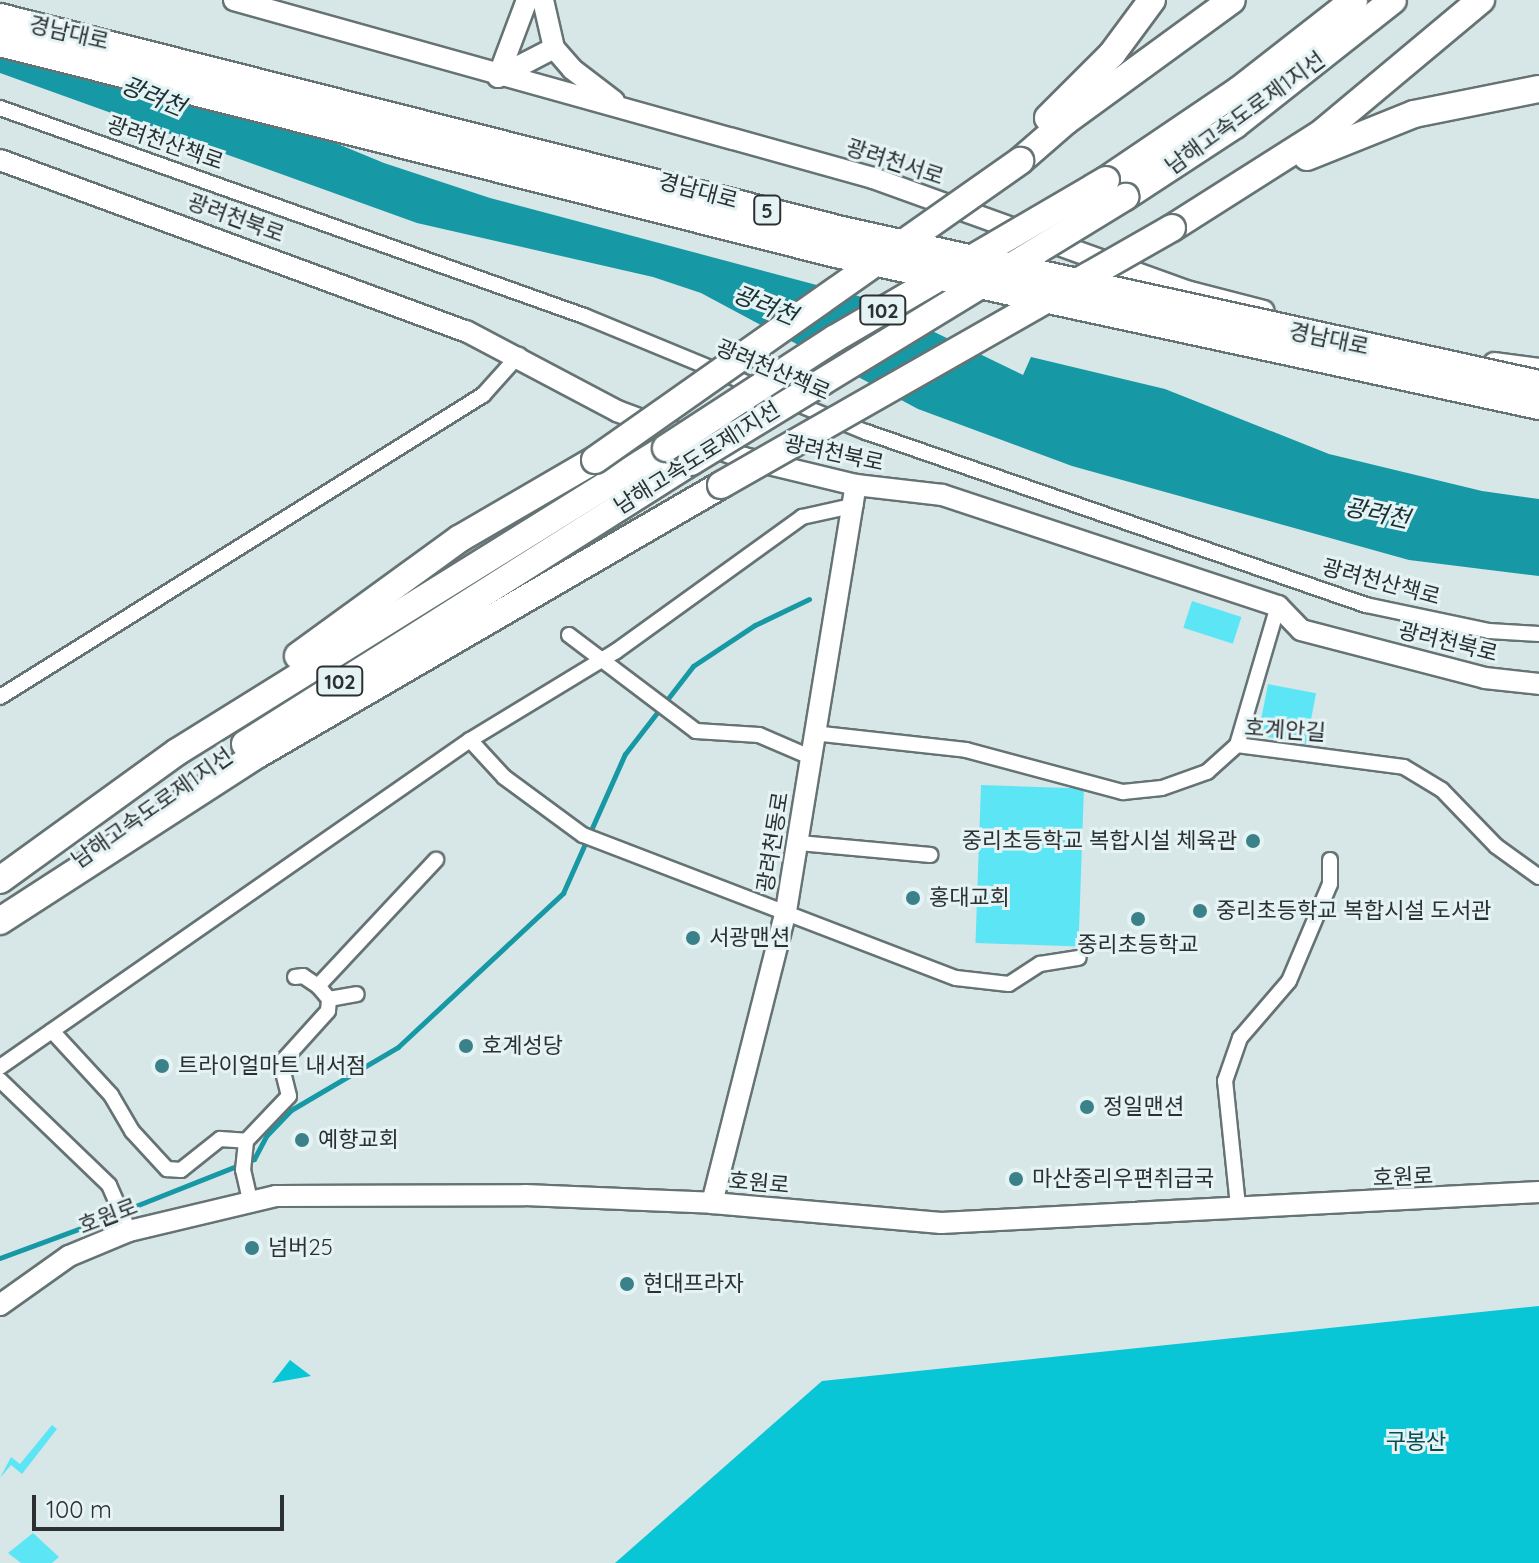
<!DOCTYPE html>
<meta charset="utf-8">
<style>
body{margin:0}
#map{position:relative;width:1539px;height:1563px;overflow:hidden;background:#d7e6e7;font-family:Quicksand,"Noto Sans KR",sans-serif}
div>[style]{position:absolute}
.green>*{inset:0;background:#5ce6f5;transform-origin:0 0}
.forest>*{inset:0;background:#08c6d6}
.water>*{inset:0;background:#1799a5}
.stream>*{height:5px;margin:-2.5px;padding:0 2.5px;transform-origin:2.5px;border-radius:2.5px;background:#1799a5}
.roads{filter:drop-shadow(2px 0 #667374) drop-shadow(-2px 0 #667374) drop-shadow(0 2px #667374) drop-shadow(0 -2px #667374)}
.street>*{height:14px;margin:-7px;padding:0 7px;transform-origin:7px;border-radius:7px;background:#fff}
.secondary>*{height:20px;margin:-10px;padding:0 10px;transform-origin:10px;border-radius:10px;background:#fff}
.highway>*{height:26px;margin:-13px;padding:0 13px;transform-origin:13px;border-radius:13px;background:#fff}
.bridges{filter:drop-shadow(2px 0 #667374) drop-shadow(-2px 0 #667374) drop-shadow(0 2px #667374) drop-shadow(0 -2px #667374)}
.highway-bridge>*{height:26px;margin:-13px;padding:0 13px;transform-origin:13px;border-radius:13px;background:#fff}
.dots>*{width:22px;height:22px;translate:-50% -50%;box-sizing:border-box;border:4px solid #e5f3f4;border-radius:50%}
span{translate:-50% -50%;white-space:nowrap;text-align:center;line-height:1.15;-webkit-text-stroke:6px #e5f3f4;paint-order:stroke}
.shield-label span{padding:2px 6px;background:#e5f3f4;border:2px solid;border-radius:6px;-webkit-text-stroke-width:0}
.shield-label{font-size:20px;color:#2b3031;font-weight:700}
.street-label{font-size:22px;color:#2b3031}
.poi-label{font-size:22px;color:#2b3031}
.right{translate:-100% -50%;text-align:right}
.left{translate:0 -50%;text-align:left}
.park-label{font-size:22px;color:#074d54}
.water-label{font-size:24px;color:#173033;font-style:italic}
.scale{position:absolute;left:32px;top:1495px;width:252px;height:36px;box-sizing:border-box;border:4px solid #2b3031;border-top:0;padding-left:10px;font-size:24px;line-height:28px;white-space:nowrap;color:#2b3031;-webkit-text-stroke:6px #e5f3f4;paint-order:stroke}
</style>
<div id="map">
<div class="green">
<i style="left:1192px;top:601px;width:52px;height:28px;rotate:18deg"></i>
<i style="left:1268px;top:684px;width:49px;height:52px;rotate:11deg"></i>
<i style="left:981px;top:785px;width:103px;height:158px;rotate:2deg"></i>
<i style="clip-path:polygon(52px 1425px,57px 1429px,22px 1474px,11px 1465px,0 1478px,11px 1457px,20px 1464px)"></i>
<i style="clip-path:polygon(33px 1533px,59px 1557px,52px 1563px,21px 1563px,8px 1553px)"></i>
</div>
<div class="forest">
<i style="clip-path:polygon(1539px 1306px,1539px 1563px,615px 1563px,822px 1381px)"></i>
<i style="clip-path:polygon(290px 1360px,311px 1376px,272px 1383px)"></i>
</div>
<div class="water">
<i style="clip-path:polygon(0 5px,384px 163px,490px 198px,862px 297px,1023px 375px,1031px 357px,1165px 389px,1329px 454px,1482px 491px,1539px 499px,1539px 576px,1409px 560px,1072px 466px,918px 409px,701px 293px,653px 277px,417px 223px,0 73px)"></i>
</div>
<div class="stream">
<i style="left:133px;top:1207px;width:130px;rotate:-21.6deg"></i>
<i style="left:254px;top:1159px;width:27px;rotate:-62deg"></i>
<i style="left:267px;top:1135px;width:35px;rotate:-46deg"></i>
<i style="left:291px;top:1110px;width:124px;rotate:-30.5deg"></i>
<i style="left:398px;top:1047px;width:226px;rotate:-43deg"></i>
<i style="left:563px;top:893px;width:152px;rotate:-66deg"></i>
<i style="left:625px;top:754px;width:111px;rotate:-52.3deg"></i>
<i style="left:693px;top:666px;width:74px;rotate:-33.5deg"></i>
<i style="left:755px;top:625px;width:60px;rotate:-25.7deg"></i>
<i style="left:0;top:1258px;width:115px;rotate:-20.3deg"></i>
</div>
<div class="roads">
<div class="street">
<i style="left:0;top:108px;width:620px;rotate:19.6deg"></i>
<i style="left:584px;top:316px;width:305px;rotate:22.4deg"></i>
<i style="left:866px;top:432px;width:529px;rotate:19.09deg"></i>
<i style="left:1366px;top:605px;width:126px;rotate:11.9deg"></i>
<i style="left:1489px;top:631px;width:50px;rotate:3.4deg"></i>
<i style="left:569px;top:635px;width:159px;rotate:37.1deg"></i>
<i style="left:696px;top:731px;width:63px;rotate:3.6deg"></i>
<i style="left:759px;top:735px;width:56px;rotate:23.3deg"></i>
<i style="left:0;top:697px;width:570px;rotate:-32.02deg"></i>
<i style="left:483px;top:395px;width:54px;rotate:-48deg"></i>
<i style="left:813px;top:733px;width:154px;rotate:6.3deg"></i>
<i style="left:966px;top:750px;width:163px;rotate:15deg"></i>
<i style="left:1123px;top:792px;width:39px;rotate:-6deg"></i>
<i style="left:1162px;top:788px;width:48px;rotate:-19.6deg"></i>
<i style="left:1207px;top:772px;width:40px;rotate:-42deg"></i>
<i style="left:1237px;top:745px;width:168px;rotate:7.5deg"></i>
<i style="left:1404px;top:767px;width:44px;rotate:31.2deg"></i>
<i style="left:1442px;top:790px;width:78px;rotate:46deg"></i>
<i style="left:1496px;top:846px;width:53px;rotate:35.8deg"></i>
<i style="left:470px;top:740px;width:50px;rotate:47.4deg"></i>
<i style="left:504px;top:777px;width:98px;rotate:36.3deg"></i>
<i style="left:583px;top:835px;width:399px;rotate:21deg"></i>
<i style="left:956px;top:978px;width:53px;rotate:6.5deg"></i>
<i style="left:1009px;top:984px;width:37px;rotate:-33deg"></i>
<i style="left:1040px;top:964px;width:39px;rotate:-9deg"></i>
<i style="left:1237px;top:745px;width:145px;rotate:-73.6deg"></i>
<i style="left:799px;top:843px;width:132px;rotate:5.2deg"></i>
<i style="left:295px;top:977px;width:8px;rotate:-7deg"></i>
<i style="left:303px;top:976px;width:18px;rotate:34deg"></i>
<i style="left:329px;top:999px;width:28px;rotate:-10deg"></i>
<i style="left:52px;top:1031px;width:87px;rotate:47.3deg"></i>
<i style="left:111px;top:1095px;width:42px;rotate:59.7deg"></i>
<i style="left:132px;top:1131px;width:52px;rotate:47.4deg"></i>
<i style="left:167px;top:1169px;width:14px;rotate:4deg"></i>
<i style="left:181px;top:1170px;width:50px;rotate:-38.5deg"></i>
<i style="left:220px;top:1139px;width:26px;rotate:4deg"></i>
<i style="left:0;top:1067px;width:573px;rotate:-34.83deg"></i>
<i style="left:470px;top:740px;width:170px;rotate:-31.3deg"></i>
<i style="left:615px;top:652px;width:231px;rotate:-35.8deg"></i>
<i style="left:802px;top:517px;width:55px;rotate:-12.5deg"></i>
<i style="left:0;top:1080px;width:151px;rotate:43.9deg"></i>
<i style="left:109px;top:1185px;width:50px;rotate:66.5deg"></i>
<i style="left:250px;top:1200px;width:31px;rotate:-103deg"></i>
<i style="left:243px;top:1170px;width:29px;rotate:-84deg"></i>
<i style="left:246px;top:1141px;width:62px;rotate:-46.3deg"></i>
<i style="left:289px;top:1096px;width:34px;rotate:-104deg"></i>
<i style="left:281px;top:1063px;width:70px;rotate:-47.9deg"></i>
<i style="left:328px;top:1011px;width:12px;rotate:-85deg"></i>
<i style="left:329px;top:999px;width:17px;rotate:-130deg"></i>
<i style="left:318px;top:986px;width:173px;rotate:-46.9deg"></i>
<i style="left:1238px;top:1206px;width:126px;rotate:-95.9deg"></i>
<i style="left:1225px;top:1081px;width:46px;rotate:-70.8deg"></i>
<i style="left:1240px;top:1038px;width:75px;rotate:-49.3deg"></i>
<i style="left:1289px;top:981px;width:105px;rotate:-67.1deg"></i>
<i style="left:1330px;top:884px;width:24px;rotate:-90deg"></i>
</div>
<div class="secondary">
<i style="left:234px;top:0;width:663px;rotate:15.57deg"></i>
<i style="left:873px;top:178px;width:337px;rotate:19.8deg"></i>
<i style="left:1190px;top:292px;width:76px;rotate:14.4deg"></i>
<i style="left:543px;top:0;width:49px;rotate:77.1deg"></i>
<i style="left:554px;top:48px;width:28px;rotate:49deg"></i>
<i style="left:572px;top:69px;width:53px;rotate:37.3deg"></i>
<i style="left:498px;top:77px;width:82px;rotate:-69.4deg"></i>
<i style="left:498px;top:77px;width:63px;rotate:-27.4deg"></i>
<i style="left:0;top:160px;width:496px;rotate:20.2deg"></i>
<i style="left:466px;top:331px;width:171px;rotate:27.9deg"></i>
<i style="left:617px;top:411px;width:135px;rotate:20.3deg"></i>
<i style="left:744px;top:458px;width:115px;rotate:13.6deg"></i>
<i style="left:856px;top:485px;width:87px;rotate:6.6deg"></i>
<i style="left:942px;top:495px;width:354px;rotate:18.3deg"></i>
<i style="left:1278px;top:606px;width:33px;rotate:46deg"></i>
<i style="left:1301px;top:630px;width:190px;rotate:14.6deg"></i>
<i style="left:1485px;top:678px;width:54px;rotate:6.3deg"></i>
<i style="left:1494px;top:363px;width:45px;rotate:7.6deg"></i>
<i style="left:712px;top:1203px;width:301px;rotate:-75.8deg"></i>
<i style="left:786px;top:911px;width:432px;rotate:-80.7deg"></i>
<i style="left:0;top:1305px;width:85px;rotate:-35.4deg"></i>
<i style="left:69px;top:1256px;width:65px;rotate:-22.6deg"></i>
<i style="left:129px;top:1231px;width:151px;rotate:-13.4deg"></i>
<i style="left:276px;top:1196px;width:249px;rotate:-0.2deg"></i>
<i style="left:525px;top:1195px;width:187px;rotate:2.4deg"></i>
<i style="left:712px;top:1203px;width:230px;rotate:5deg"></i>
<i style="left:941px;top:1223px;width:599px;rotate:-2.97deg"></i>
</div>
<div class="highway">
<i style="left:1048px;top:118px;width:91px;rotate:-45deg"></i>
<i style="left:1112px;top:54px;width:67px;rotate:-53.5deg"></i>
<i style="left:1307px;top:157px;width:115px;rotate:-21.9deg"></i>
<i style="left:1414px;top:114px;width:127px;rotate:-11.3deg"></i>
<i style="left:1020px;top:161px;width:61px;rotate:-41deg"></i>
<i style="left:1066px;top:121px;width:205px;rotate:-36.1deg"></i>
<i style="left:1106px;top:180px;width:161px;rotate:-34.1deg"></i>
<i style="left:1239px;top:90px;width:146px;rotate:-38deg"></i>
<i style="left:1125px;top:197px;width:131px;rotate:-33.2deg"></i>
<i style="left:1235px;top:125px;width:201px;rotate:-38.3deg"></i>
<i style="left:1172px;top:228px;width:179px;rotate:-32.4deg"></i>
<i style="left:1323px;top:132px;width:206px;rotate:-39.9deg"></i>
<i style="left:298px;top:656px;width:199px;rotate:-36deg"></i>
<i style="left:459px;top:539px;width:157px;rotate:-30.2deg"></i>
<i style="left:245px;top:744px;width:528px;rotate:-32.3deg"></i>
<i style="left:0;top:880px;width:218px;rotate:-35.9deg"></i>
<i style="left:177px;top:752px;width:576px;rotate:-31.87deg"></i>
<i style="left:0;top:921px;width:306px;rotate:-32.9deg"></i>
<i style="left:257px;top:755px;width:537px;rotate:-30.19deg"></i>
</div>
</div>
<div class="bridges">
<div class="highway-bridge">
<i style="left:0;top:17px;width:869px;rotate:14.2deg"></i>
<i style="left:842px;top:230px;width:714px;rotate:12.46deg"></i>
<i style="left:0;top:43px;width:862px;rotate:14.17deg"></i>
<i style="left:836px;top:254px;width:719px;rotate:12.2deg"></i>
<i style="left:666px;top:448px;width:200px;rotate:-33deg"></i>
<i style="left:834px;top:339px;width:315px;rotate:-30.3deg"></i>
<i style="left:595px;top:460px;width:520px;rotate:-35.13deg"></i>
<i style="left:691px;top:462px;width:509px;rotate:-31.41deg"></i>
<i style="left:721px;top:485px;width:519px;rotate:-29.68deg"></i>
</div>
</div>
<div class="dots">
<i style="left:1253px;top:841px;background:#3a8189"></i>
<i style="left:913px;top:898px;background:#3a8189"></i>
<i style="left:1200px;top:911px;background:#3a8189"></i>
<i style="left:1138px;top:919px;background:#3a8189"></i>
<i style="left:693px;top:938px;background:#3a8189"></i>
<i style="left:466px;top:1046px;background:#3a8189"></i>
<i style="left:162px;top:1066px;background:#3a8189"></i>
<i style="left:1087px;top:1107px;background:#3a8189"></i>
<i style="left:302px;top:1140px;background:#3a8189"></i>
<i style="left:1016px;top:1179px;background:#3a8189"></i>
<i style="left:252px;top:1248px;background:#3a8189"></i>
<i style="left:627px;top:1284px;background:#3a8189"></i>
</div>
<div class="shield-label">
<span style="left:767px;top:210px">5</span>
<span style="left:883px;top:310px">102</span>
<span style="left:340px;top:681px">102</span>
</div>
<div class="street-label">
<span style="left:69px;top:33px;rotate:13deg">경남대로</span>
<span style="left:1245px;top:113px;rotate:-36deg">남해고속도로제1지선</span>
<span style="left:165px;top:143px;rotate:19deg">광려천산책로</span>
<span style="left:895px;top:162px;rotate:18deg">광려천서로</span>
<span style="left:698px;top:191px;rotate:15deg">경남대로</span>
<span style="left:236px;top:218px;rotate:20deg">광려천북로</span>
<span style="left:1329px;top:339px;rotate:12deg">경남대로</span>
<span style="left:773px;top:370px;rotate:23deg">광려천산책로</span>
<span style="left:834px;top:453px;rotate:12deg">광려천북로</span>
<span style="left:697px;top:458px;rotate:-32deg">남해고속도로제1지선</span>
<span style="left:1381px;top:582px;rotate:15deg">광려천산책로</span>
<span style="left:1448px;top:642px;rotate:14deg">광려천북로</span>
<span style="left:1285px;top:730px;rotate:4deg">호계안길</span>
<span style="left:152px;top:808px;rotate:-35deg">남해고속도로제1지선</span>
<span style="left:773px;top:842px;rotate:-81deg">광려천동로</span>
<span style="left:1403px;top:1177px;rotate:-2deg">호원로</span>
<span style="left:759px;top:1183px;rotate:5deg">호원로</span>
<span style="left:108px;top:1216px;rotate:-21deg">호원로</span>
</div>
<div class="poi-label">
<span class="right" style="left:1237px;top:841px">중리초등학교 복합시설 체육관</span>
<span class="left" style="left:929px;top:898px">홍대교회</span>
<span class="left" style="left:1216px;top:911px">중리초등학교 복합시설 도서관</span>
<span class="left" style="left:709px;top:938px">서광맨션</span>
<span style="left:1138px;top:945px">중리초등학교</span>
<span class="left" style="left:482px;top:1046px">호계성당</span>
<span class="left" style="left:178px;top:1066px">트라이얼마트 내서점</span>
<span class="left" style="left:1103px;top:1107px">정일맨션</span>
<span class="left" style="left:318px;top:1140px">예향교회</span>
<span class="left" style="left:1032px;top:1179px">마산중리우편취급국</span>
<span class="left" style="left:268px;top:1248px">넘버25</span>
<span class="left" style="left:643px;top:1284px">현대프라자</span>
</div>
<div class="park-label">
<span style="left:1416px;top:1442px">구봉산</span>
</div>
<div class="water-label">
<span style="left:153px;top:96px;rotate:22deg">광려천</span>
<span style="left:765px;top:305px;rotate:22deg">광려천</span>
<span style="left:1377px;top:513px;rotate:12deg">광려천</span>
</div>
<div class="scale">100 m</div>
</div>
